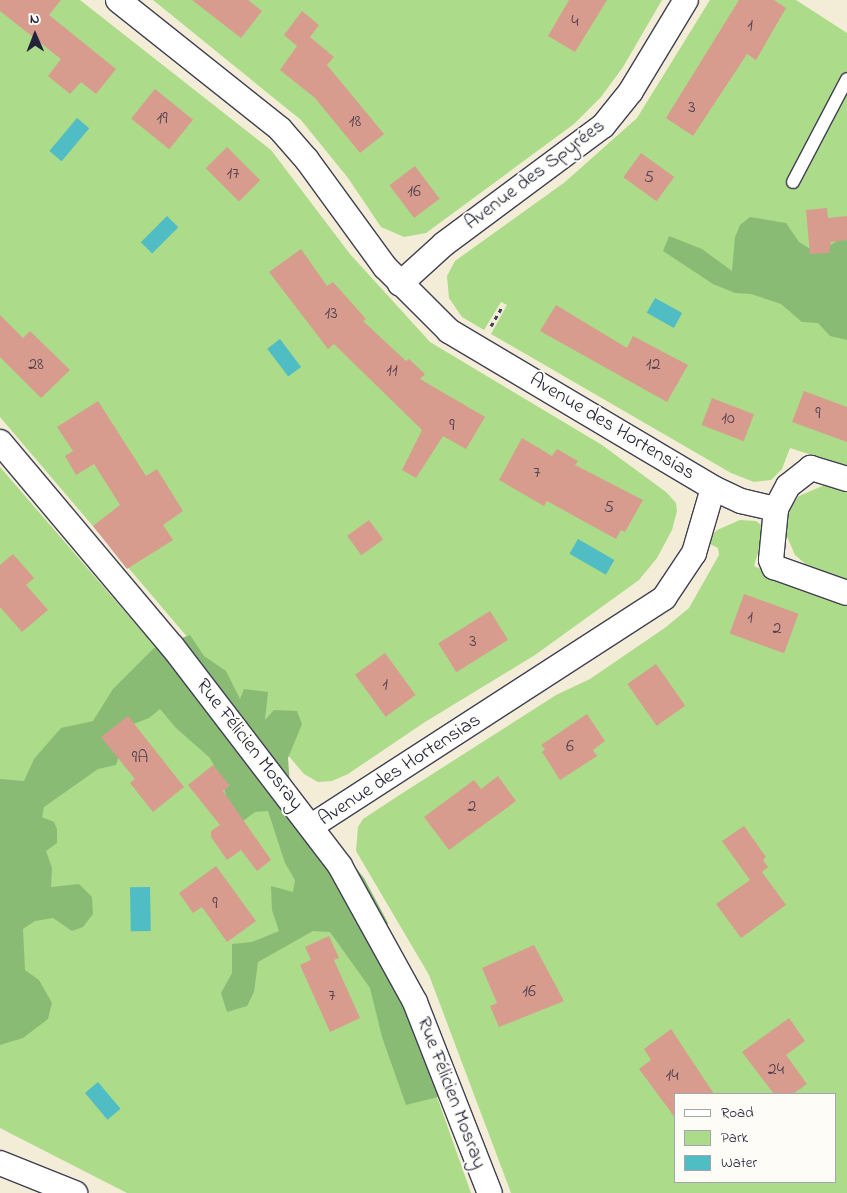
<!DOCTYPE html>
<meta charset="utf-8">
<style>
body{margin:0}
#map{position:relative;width:847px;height:1193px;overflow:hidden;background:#f3edd8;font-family:"Indie Flower",sans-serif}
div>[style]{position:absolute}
.green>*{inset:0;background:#acdb89}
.forest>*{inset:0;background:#89bb75}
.water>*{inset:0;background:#4fbdc3;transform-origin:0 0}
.building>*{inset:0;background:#d89c8f;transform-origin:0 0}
.path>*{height:3px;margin-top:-1.5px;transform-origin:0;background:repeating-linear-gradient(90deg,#414053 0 4px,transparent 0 8px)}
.roads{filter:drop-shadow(1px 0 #414053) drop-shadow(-1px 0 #414053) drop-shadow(0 1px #414053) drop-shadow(0 -1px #414053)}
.service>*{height:12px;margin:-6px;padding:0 6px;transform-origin:6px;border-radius:6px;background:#fff}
.minor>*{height:24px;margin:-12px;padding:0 12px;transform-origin:12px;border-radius:12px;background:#fff}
span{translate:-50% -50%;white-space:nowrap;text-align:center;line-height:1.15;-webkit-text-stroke:4px #fdfcf7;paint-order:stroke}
.number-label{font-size:18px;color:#504050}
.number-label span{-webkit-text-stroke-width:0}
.street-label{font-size:20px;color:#22223b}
.legend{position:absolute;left:674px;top:1093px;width:162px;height:90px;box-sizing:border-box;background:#fdfcf7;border:1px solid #a5a5ac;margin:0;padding:6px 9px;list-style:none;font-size:15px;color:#22223b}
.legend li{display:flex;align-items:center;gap:10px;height:25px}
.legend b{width:25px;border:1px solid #a5a5ac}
.north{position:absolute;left:10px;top:10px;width:50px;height:50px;-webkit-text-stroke:4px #fdfcf7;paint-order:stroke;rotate:359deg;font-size:14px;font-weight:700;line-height:20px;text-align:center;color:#22223b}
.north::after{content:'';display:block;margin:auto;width:18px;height:22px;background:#22223b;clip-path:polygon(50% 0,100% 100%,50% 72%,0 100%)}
</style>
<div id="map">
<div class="green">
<i style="clip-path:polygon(0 0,80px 0,271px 150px,350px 254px,430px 342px,602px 445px,666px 492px,676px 503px,677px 511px,672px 530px,657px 558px,639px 580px,535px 655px,425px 722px,348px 774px,332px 781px,318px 782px,304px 774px,0 417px)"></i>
<i style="clip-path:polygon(153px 0,662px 0,623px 67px,601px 97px,574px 124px,426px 233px,404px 237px,381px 227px,348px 178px,301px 120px)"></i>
<i style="clip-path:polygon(710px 0,796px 0,847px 33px,847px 466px,790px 448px,782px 469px,771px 480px,754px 482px,731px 473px,491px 334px,507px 305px,501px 302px,484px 330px,462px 317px,449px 298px,447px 276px,455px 261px,565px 182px,637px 118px)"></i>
<i style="clip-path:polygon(0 467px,170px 664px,257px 786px,436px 1094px,471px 1193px,127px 1193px,0 1128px)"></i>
<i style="clip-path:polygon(827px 484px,847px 488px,847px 581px,809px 567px,795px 555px,782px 525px,786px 513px,799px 496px)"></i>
<i style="clip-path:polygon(evenodd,740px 520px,756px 521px,765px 528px,754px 566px,847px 605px,847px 1193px,511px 1193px,429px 975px,356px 851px,358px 827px,363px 819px,398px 796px,556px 695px,590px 679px,666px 627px,689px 608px,719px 555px,718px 548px,708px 543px,709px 539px,717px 530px,740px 520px,676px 1094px,836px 1094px,836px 1182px,676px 1182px,676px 1094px)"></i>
</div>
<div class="forest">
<i style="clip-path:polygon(750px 217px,786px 223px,799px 242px,817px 253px,847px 235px,847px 340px,830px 336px,818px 323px,802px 322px,781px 304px,751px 294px,735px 293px,713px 284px,663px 251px,669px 236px,702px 249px,732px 271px,735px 237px,740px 225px)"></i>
<i style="clip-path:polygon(190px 635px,204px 656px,226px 671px,240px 699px,244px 689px,268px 692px,265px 720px,274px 710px,297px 711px,302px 724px,288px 758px,290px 786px,364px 878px,388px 923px,378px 946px,445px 1086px,438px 1097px,406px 1105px,382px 1037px,370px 988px,330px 932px,313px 931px,258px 962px,254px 992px,247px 1006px,227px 1012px,221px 993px,232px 973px,232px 944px,252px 942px,279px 931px,272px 910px,271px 886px,293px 892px,295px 880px,285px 863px,268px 811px,255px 812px,243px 821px,227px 801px,223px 783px,210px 758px,176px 728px,160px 709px,149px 718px,128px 726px,116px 765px,98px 769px,44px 807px,42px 817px,54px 822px,57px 829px,57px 843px,46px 851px,52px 868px,51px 887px,79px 884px,92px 897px,93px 914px,83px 927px,72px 931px,53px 918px,35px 921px,23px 929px,25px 970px,39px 980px,52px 1003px,48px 1019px,23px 1038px,0 1045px,0 779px,24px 781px,34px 759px,61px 728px,93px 721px,113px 689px,154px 648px)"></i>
</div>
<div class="water">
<i style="left:77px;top:118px;width:16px;height:43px;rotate:40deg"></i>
<i style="left:167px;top:216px;width:16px;height:37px;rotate:45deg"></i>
<i style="left:655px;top:298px;width:31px;height:17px;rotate:29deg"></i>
<i style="left:280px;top:339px;width:35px;height:16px;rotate:53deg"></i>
<i style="left:578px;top:539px;width:42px;height:17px;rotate:30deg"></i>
<i style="left:150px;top:887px;width:44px;height:20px;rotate:89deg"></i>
<i style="left:98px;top:1082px;width:35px;height:17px;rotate:50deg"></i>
</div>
<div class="building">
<i style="clip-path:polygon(0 0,61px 0,49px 15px,116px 69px,96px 94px,81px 82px,70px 94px,48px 76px,61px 59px,0 11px)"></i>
<i style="clip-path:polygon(192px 0,248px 0,262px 11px,241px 38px)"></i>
<i style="clip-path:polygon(569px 0,607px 0,575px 52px,548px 36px)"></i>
<i style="clip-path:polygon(739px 0,774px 0,786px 8px,756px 60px,747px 54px,693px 136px,666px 118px)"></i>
<i style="clip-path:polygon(302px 11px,319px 25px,310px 37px,334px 57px,327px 65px,384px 134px,360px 153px,315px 98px,280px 70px,297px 46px,284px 35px)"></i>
<i style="left:155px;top:89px;width:49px;height:38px;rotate:39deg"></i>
<i style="left:227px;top:147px;width:47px;height:30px;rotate:45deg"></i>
<i style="left:641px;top:153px;width:41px;height:30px;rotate:36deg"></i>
<i style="left:415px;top:166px;width:41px;height:32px;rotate:53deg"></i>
<i style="clip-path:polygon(827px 208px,828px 218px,847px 216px,847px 240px,831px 242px,829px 253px,810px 254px,806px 210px)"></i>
<i style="clip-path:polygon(301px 249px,327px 286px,333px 282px,366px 319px,363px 321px,406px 361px,409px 359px,425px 374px,420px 379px,485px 417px,466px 449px,443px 436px,416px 478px,402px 470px,422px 430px,334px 344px,328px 349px,269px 272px)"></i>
<i style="clip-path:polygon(556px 305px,627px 348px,633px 336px,688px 365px,667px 402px,540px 331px)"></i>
<i style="clip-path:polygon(0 315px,23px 338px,30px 331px,70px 370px,41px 398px,0 357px)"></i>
<i style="clip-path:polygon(804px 391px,847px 407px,847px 442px,792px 422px)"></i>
<i style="left:712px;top:398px;width:45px;height:29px;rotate:21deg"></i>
<i style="clip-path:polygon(98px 401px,146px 476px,157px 469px,183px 511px,163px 525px,173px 540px,127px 569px,93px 526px,120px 505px,94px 464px,76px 475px,65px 456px,73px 451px,57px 427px)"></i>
<i style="clip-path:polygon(522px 438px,552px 456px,557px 449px,578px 461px,575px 465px,643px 500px,625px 532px,621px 530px,616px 539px,547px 501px,544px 506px,499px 480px)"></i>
<i style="left:369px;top:520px;width:24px;height:27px;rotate:54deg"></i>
<i style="clip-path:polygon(13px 554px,34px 578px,26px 585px,48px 610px,22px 632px,0 607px,0 565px)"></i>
<i style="left:744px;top:594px;width:58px;height:42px;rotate:20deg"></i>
<i style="left:490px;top:611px;width:34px;height:61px;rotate:58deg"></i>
<i style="left:385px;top:653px;width:52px;height:37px;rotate:54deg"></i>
<i style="left:656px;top:664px;width:51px;height:35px;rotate:55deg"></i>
<i style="clip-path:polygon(587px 714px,605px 741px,593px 750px,597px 756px,560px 780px,542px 752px,545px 749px,541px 745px)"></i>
<i style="clip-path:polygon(128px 716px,184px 787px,153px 812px,130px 783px,135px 779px,101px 737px)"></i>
<i style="clip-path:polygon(213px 765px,230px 786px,223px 791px,271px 860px,257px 871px,241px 850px,227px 860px,211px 837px,211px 831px,220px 825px,188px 785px)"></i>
<i style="clip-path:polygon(498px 776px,516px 801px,449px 850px,424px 817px,474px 780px,481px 789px)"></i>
<i style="clip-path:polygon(744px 826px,766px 857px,763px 860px,768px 867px,762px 872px,786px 905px,741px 938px,716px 904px,750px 880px,722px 841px)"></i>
<i style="clip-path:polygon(216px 866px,256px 921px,227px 942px,202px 907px,193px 913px,179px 893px)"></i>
<i style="clip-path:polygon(329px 936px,339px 958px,334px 960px,360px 1018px,330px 1032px,300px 965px,311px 960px,305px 947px)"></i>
<i style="clip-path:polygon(534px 945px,564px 1001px,499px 1027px,490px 1006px,497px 1003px,482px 968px)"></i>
<i style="clip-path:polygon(789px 1018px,805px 1041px,786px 1055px,807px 1084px,793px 1094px,774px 1094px,742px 1052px)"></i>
<i style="clip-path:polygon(671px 1029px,714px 1094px,676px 1094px,676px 1119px,639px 1069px,651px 1060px,644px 1049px)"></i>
</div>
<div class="path">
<i style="left:491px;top:326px;width:24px;rotate:-60deg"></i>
</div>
<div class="roads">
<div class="service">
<i style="left:793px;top:182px;width:116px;rotate:-62.3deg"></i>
</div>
<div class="minor">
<i style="left:118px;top:0;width:207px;rotate:38.5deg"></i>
<i style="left:280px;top:129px;width:41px;rotate:48.9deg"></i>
<i style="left:307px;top:160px;width:132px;rotate:53.9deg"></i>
<i style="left:385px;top:267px;width:91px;rotate:45deg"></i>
<i style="left:449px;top:331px;width:307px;rotate:30.7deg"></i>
<i style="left:713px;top:488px;width:68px;rotate:106.3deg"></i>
<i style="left:694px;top:553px;width:54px;rotate:123.7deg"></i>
<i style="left:664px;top:598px;width:419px;rotate:147.1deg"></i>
<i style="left:400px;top:284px;width:59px;rotate:-42.3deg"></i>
<i style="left:444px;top:244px;width:198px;rotate:-36.6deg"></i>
<i style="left:603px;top:126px;width:45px;rotate:-51.3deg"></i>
<i style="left:631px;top:91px;width:106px;rotate:-58.9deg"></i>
<i style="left:0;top:442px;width:267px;rotate:49.9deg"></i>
<i style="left:172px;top:646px;width:277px;rotate:52.6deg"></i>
<i style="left:340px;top:866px;width:155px;rotate:61.1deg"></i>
<i style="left:415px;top:1002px;width:205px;rotate:68.6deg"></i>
<i style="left:847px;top:479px;width:38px;rotate:-163deg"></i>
<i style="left:811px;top:468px;width:29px;rotate:142deg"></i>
<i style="left:788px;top:486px;width:26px;rotate:118deg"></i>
<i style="left:776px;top:509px;width:51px;rotate:95.6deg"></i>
<i style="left:771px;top:560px;width:8px;rotate:67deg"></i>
<i style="left:774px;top:567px;width:77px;rotate:19.6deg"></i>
<i style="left:713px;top:488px;width:31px;rotate:25deg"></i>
<i style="left:741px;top:501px;width:36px;rotate:13deg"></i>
<i style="left:0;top:1163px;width:81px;rotate:21.8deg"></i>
</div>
</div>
<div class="number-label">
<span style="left:575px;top:22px">4</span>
<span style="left:750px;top:26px">1</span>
<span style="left:692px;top:108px">3</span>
<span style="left:162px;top:119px">19</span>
<span style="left:355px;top:122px">18</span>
<span style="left:233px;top:174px">17</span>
<span style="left:649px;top:178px">5</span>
<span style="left:414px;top:192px">16</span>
<span style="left:331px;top:314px">13</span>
<span style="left:36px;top:365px">28</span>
<span style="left:653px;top:365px">12</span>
<span style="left:392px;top:371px">11</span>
<span style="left:818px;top:414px">9</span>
<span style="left:728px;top:419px">10</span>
<span style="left:452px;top:426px">9</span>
<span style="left:537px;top:473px">7</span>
<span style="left:609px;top:508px">5</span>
<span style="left:750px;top:618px">1</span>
<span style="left:777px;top:629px">2</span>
<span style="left:473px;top:642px">3</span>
<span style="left:385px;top:685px">1</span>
<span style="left:570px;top:747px">6</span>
<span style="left:140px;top:758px">9A</span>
<span style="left:472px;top:807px">2</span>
<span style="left:215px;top:904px">9</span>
<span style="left:529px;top:992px">16</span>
<span style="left:332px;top:996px">7</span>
<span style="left:776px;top:1070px">24</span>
<span style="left:672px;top:1076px">14</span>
</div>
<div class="street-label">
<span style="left:535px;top:175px;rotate:-37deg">Avenue des Spyrées</span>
<span style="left:612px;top:427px;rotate:31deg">Avenue des Hortensias</span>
<span style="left:249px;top:745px;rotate:52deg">Rue Félicien Mosray</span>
<span style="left:400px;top:770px;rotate:-33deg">Avenue des Hortensias</span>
<span style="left:451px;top:1093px;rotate:69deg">Rue Félicien Mosray</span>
</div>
<ul class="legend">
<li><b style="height:6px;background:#fff"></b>Road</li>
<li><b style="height:14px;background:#acdb89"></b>Park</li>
<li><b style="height:14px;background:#4fbdc3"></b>Water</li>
</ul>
<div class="north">N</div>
</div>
